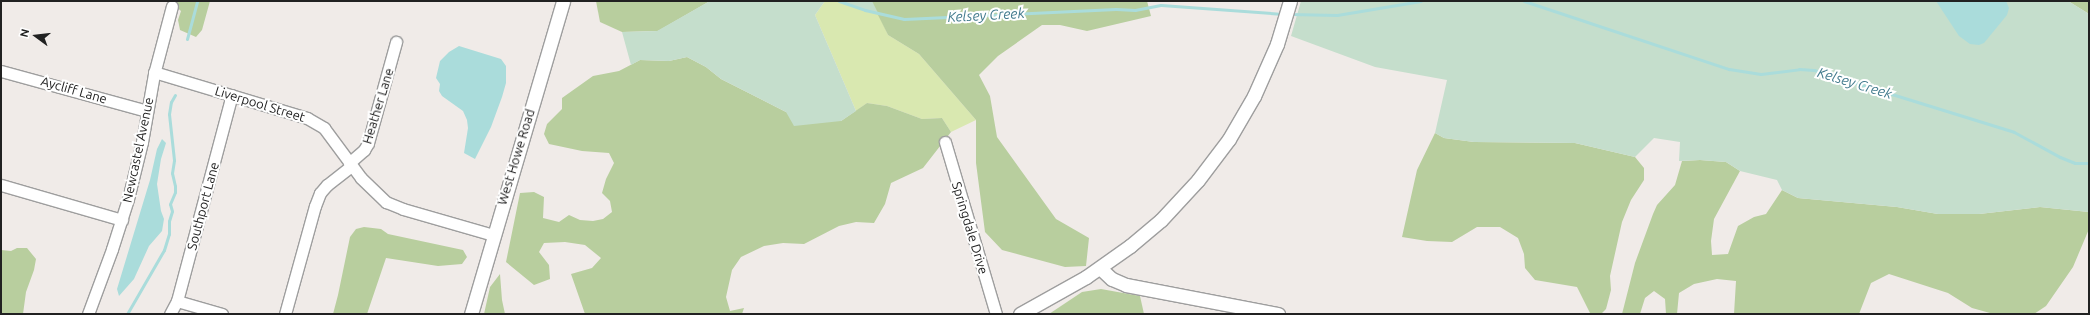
<!DOCTYPE html>
<style>
body{margin:0}
#map{position:relative;width:2090px;height:315px;overflow:hidden;background:#f0ebe8;font-family:Ubuntu,sans-serif}
div>[style]{position:absolute}
.grass>*{inset:0;background:#d9e8b0}
.forest>*{inset:0;background:#b8ce9e}
.wetland>*{inset:0;background:#c5decc}
.water>*{inset:0;background:#aadcdb}
.stream>*{height:3px;margin:-1.5px;padding:0 1.5px;transform-origin:1.5px;border-radius:1.5px;background:#aadcdb}
.roads{filter:drop-shadow(1px 0 #9e9e9e) drop-shadow(-1px 0 #9e9e9e) drop-shadow(0 1px #9e9e9e) drop-shadow(0 -1px #9e9e9e)}
.minor>*{height:11px;margin:-5.5px;padding:0 5.5px;transform-origin:5.5px;border-radius:5.5px;background:#fff}
.tertiary>*{height:13px;margin:-6.5px;padding:0 6.5px;transform-origin:6.5px;border-radius:6.5px;background:#fff}
span{translate:-50% -50%;white-space:nowrap;text-align:center;line-height:1.15;-webkit-text-stroke:4px #fff;paint-order:stroke}
.street-label{font-size:13px;color:#212121}
.water-label{font-size:14px;color:#437b8e;font-style:italic}
.frame{position:absolute;inset:0;border:2px solid #212121;pointer-events:none}
.north{position:absolute;left:16px;top:16px;width:40px;height:40px;-webkit-text-stroke:3px #fff;paint-order:stroke;rotate:285deg;font-size:11px;font-weight:700;line-height:16px;text-align:center;color:#212121}
.north::after{content:'';display:block;margin:auto;width:14px;height:18px;background:#212121;clip-path:polygon(50% 0,100% 100%,50% 72%,0 100%)}
</style>
<div id="map">
<div class="grass">
<i style="clip-path:polygon(825px 1px,839px 1px,878px 13px,888px 35px,919px 54px,976px 120px,951px 132px,942px 118px,922px 119px,887px 106px,867px 103px,856px 111px,815px 15px)"></i>
</div>
<div class="forest">
<i style="clip-path:polygon(170px 1px,210px 1px,202px 30px,196px 37px,180px 30px,178px 20px,181px 11px)"></i>
<i style="clip-path:polygon(596px 1px,710px 1px,658px 31px,622px 32px,600px 22px)"></i>
<i style="clip-path:polygon(871px 1px,1147px 1px,1151px 16px,1087px 31px,1060px 25px,1042px 25px,998px 56px,979px 75px,990px 96px,997px 137px,1056px 219px,1089px 238px,1086px 266px,1065px 267px,1002px 250px,985px 232px,976px 163px,976px 120px,919px 54px,888px 35px)"></i>
<i style="clip-path:polygon(2068px 1px,2089px 1px,2089px 14px)"></i>
<i style="clip-path:polygon(687px 57px,706px 67px,721px 79px,786px 112px,841px 121px,867px 103px,887px 106px,922px 119px,942px 118px,951px 132px,923px 168px,891px 183px,885px 204px,874px 223px,856px 222px,839px 226px,804px 244px,783px 243px,764px 246px,741px 257px,732px 270px,726px 297px,730px 311px,744px 308px,742px 314px,585px 314px,571px 274px,592px 268px,601px 258px,585px 245px,565px 242px,544px 243px,539px 252px,549px 265px,550px 279px,534px 285px,506px 262px,520px 193px,534px 192px,544px 197px,543px 218px,559px 222px,569px 215px,580px 220px,593px 221px,603px 219px,612px 212px,610px 201px,602px 193px,606px 179px,614px 163px,609px 153px,582px 151px,549px 144px,544px 134px,547px 124px,562px 109px,562px 98px,593px 76px,619px 71px,640px 60px,669px 61px)"></i>
<i style="clip-path:polygon(1435px 133px,1444px 138px,1474px 142px,1575px 143px,1635px 157px,1644px 168px,1644px 180px,1631px 200px,1622px 222px,1610px 276px,1611px 290px,1606px 309px,1601px 314px,1590px 313px,1577px 287px,1535px 280px,1525px 268px,1524px 254px,1518px 238px,1500px 227px,1477px 227px,1452px 242px,1427px 241px,1402px 237px,1417px 170px)"></i>
<i style="clip-path:polygon(1700px 160px,1726px 162px,1740px 171px,1714px 219px,1711px 241px,1712px 255px,1728px 254px,1738px 226px,1754px 217px,1766px 214px,1782px 190px,1798px 198px,1897px 207px,1938px 214px,1979px 214px,2040px 207px,2089px 212px,2089px 229px,2073px 267px,2046px 306px,2034px 314px,1990px 313px,1972px 308px,1948px 293px,1889px 274px,1871px 283px,1859px 314px,1734px 314px,1736px 281px,1717px 279px,1694px 284px,1679px 293px,1677px 314px,1666px 314px,1665px 299px,1654px 291px,1645px 298px,1640px 314px,1622px 314px,1635px 263px,1653px 214px,1657px 205px,1675px 185px,1682px 161px)"></i>
<i style="clip-path:polygon(364px 227px,381px 229px,388px 234px,463px 250px,467px 257px,462px 264px,438px 266px,386px 258px,367px 314px,333px 314px,338px 295px,350px 237px,356px 229px)"></i>
<i style="clip-path:polygon(17px 248px,27px 248px,36px 259px,34px 270px,26px 292px,23px 314px,1px 314px,1px 250px,11px 251px)"></i>
<i style="clip-path:polygon(500px 274px,502px 300px,505px 314px,484px 314px,490px 287px)"></i>
<i style="clip-path:polygon(1101px 289px,1140px 296px,1144px 314px,1049px 314px,1082px 292px)"></i>
</div>
<div class="wetland">
<i style="clip-path:polygon(710px 1px,825px 1px,815px 15px,856px 111px,841px 121px,794px 126px,786px 112px,721px 79px,706px 67px,687px 57px,669px 61px,640px 60px,631px 65px,622px 32px,657px 31px)"></i>
<i style="clip-path:polygon(839px 1px,872px 1px,878px 13px,865px 10px)"></i>
<i style="clip-path:polygon(1301px 1px,2068px 1px,2089px 14px,2089px 212px,2040px 207px,1979px 214px,1938px 214px,1897px 207px,1798px 198px,1782px 190px,1777px 180px,1740px 171px,1726px 162px,1700px 160px,1679px 161px,1680px 142px,1654px 138px,1635px 157px,1575px 143px,1474px 142px,1444px 138px,1435px 133px,1447px 80px,1375px 67px,1291px 36px)"></i>
</div>
<div class="water">
<i style="clip-path:polygon(1936px 1px,2006px 1px,2009px 8px,2007px 15px,1984px 43px,1979px 45px,1970px 44px,1959px 36px)"></i>
<i style="clip-path:polygon(459px 46px,501px 59px,506px 66px,506px 83px,502px 97px,491px 127px,475px 159px,464px 153px,468px 128px,467px 120px,463px 111px,442px 96px,439px 91px,440px 84px,436px 78px,440px 61px,449px 52px)"></i>
<i style="clip-path:polygon(162px 139px,166px 143px,161px 159px,157px 184px,161px 211px,164px 219px,162px 231px,149px 246px,134px 279px,119px 296px,117px 289px,150px 180px,157px 149px)"></i>
</div>
<div class="stream">
<i style="left:839px;top:1px;width:28px;rotate:19deg"></i>
<i style="left:865px;top:10px;width:40px;rotate:13deg"></i>
<i style="left:904px;top:19px;width:212px;rotate:-2.7deg"></i>
<i style="left:1116px;top:9px;width:19px;rotate:3deg"></i>
<i style="left:1135px;top:10px;width:26px;rotate:-11deg"></i>
<i style="left:1161px;top:5px;width:122px;rotate:4.2deg"></i>
<i style="left:1524px;top:1px;width:216px;rotate:18.4deg"></i>
<i style="left:1729px;top:69px;width:32px;rotate:9deg"></i>
<i style="left:1761px;top:74px;width:38px;rotate:-7deg"></i>
<i style="left:1799px;top:69px;width:15px;rotate:4deg"></i>
<i style="left:1814px;top:70px;width:209px;rotate:17.2deg"></i>
<i style="left:2014px;top:132px;width:52px;rotate:28.5deg"></i>
<i style="left:2060px;top:157px;width:16px;rotate:22deg"></i>
<i style="left:2075px;top:163px;width:14px"></i>
<i style="left:1289px;top:14px;width:48px;rotate:1.2deg"></i>
<i style="left:1337px;top:15px;width:85px;rotate:-9.5deg"></i>
<i style="left:187px;top:39px;width:39px;rotate:-75deg"></i>
<i style="left:127px;top:314px;width:74px;rotate:-60deg"></i>
<i style="left:164px;top:250px;width:17px;rotate:-73deg"></i>
<i style="left:169px;top:234px;width:13px;rotate:-90deg"></i>
<i style="left:169px;top:221px;width:10px;rotate:-73deg"></i>
<i style="left:172px;top:211px;width:7px;rotate:-106deg"></i>
<i style="left:170px;top:204px;width:13px;rotate:-67deg"></i>
<i style="left:175px;top:192px;width:6px;rotate:-90deg"></i>
<i style="left:175px;top:186px;width:13px;rotate:-103deg"></i>
<i style="left:172px;top:173px;width:13px;rotate:-81deg"></i>
<i style="left:174px;top:160px;width:46px;rotate:-96.2deg"></i>
<i style="left:169px;top:114px;width:12px;rotate:-81deg"></i>
<i style="left:171px;top:102px;width:8px;rotate:-60deg"></i>
</div>
<div class="roads">
<div class="minor">
<i style="left:1px;top:71px;width:151px;rotate:15.3deg"></i>
<i style="left:154px;top:72px;width:160px;rotate:16.7deg"></i>
<i style="left:307px;top:118px;width:20px;rotate:30deg"></i>
<i style="left:324px;top:128px;width:62px;rotate:53.5deg"></i>
<i style="left:361px;top:178px;width:35px;rotate:44deg"></i>
<i style="left:386px;top:202px;width:18px;rotate:22deg"></i>
<i style="left:403px;top:209px;width:94px;rotate:16.1deg"></i>
<i style="left:945px;top:142px;width:179px;rotate:73.5deg"></i>
<i style="left:349px;top:163px;width:20px;rotate:-41deg"></i>
<i style="left:364px;top:150px;width:8px;rotate:-60deg"></i>
<i style="left:368px;top:143px;width:105px;rotate:-74.5deg"></i>
<i style="left:1px;top:185px;width:126px;rotate:16.1deg"></i>
<i style="left:177px;top:301px;width:47px;rotate:16.1deg"></i>
<i style="left:88px;top:314px;width:69px;rotate:-69.7deg"></i>
<i style="left:112px;top:249px;width:52px;rotate:-72.3deg"></i>
<i style="left:128px;top:199px;width:59px;rotate:-76.2deg"></i>
<i style="left:142px;top:142px;width:69px;rotate:-80deg"></i>
<i style="left:154px;top:74px;width:70px;rotate:-75.2deg"></i>
<i style="left:170px;top:314px;width:15px;rotate:-62deg"></i>
<i style="left:177px;top:301px;width:213px;rotate:-75.1deg"></i>
<i style="left:285px;top:314px;width:112px;rotate:-74.5deg"></i>
<i style="left:315px;top:206px;width:14px;rotate:-69deg"></i>
<i style="left:320px;top:193px;width:11px;rotate:-49deg"></i>
<i style="left:327px;top:185px;width:31px;rotate:-38deg"></i>
</div>
<div class="tertiary">
<i style="left:1100px;top:268px;width:16px;rotate:43deg"></i>
<i style="left:1112px;top:279px;width:15px;rotate:23deg"></i>
<i style="left:1126px;top:285px;width:155px;rotate:10.8deg"></i>
<i style="left:471px;top:314px;width:326px;rotate:-73.6deg"></i>
<i style="left:1020px;top:314px;width:76px;rotate:-29.3deg"></i>
<i style="left:1086px;top:277px;width:54px;rotate:-35.2deg"></i>
<i style="left:1130px;top:246px;width:40px;rotate:-40deg"></i>
<i style="left:1161px;top:220px;width:54px;rotate:-47.2deg"></i>
<i style="left:1198px;top:180px;width:51px;rotate:-52.9deg"></i>
<i style="left:1229px;top:139px;width:50px;rotate:-59.8deg"></i>
<i style="left:1254px;top:96px;width:57px;rotate:-66.1deg"></i>
<i style="left:1277px;top:44px;width:45px;rotate:-73.2deg"></i>
</div>
</div>
<div class="street-label">
<span style="left:74px;top:90px;rotate:16deg">Aycliff Lane</span>
<span style="left:260px;top:104px;rotate:17deg">Liverpool Street</span>
<span style="left:378px;top:106px;rotate:-73deg">Heather Lane</span>
<span style="left:138px;top:150px;rotate:-78deg">Newcastel Avenue</span>
<span style="left:516px;top:157px;rotate:-73deg">West Howe Road</span>
<span style="left:203px;top:206px;rotate:-75deg">Southport Lane</span>
<span style="left:970px;top:228px;rotate:73deg">Springdale Drive</span>
</div>
<div class="water-label">
<span style="left:986px;top:15px;rotate:-3deg">Kelsey Creek</span>
<span style="left:1855px;top:83px;rotate:17deg">Kelsey Creek</span>
</div>
<div class="frame"></div>
<div class="north">N</div>
</div>
